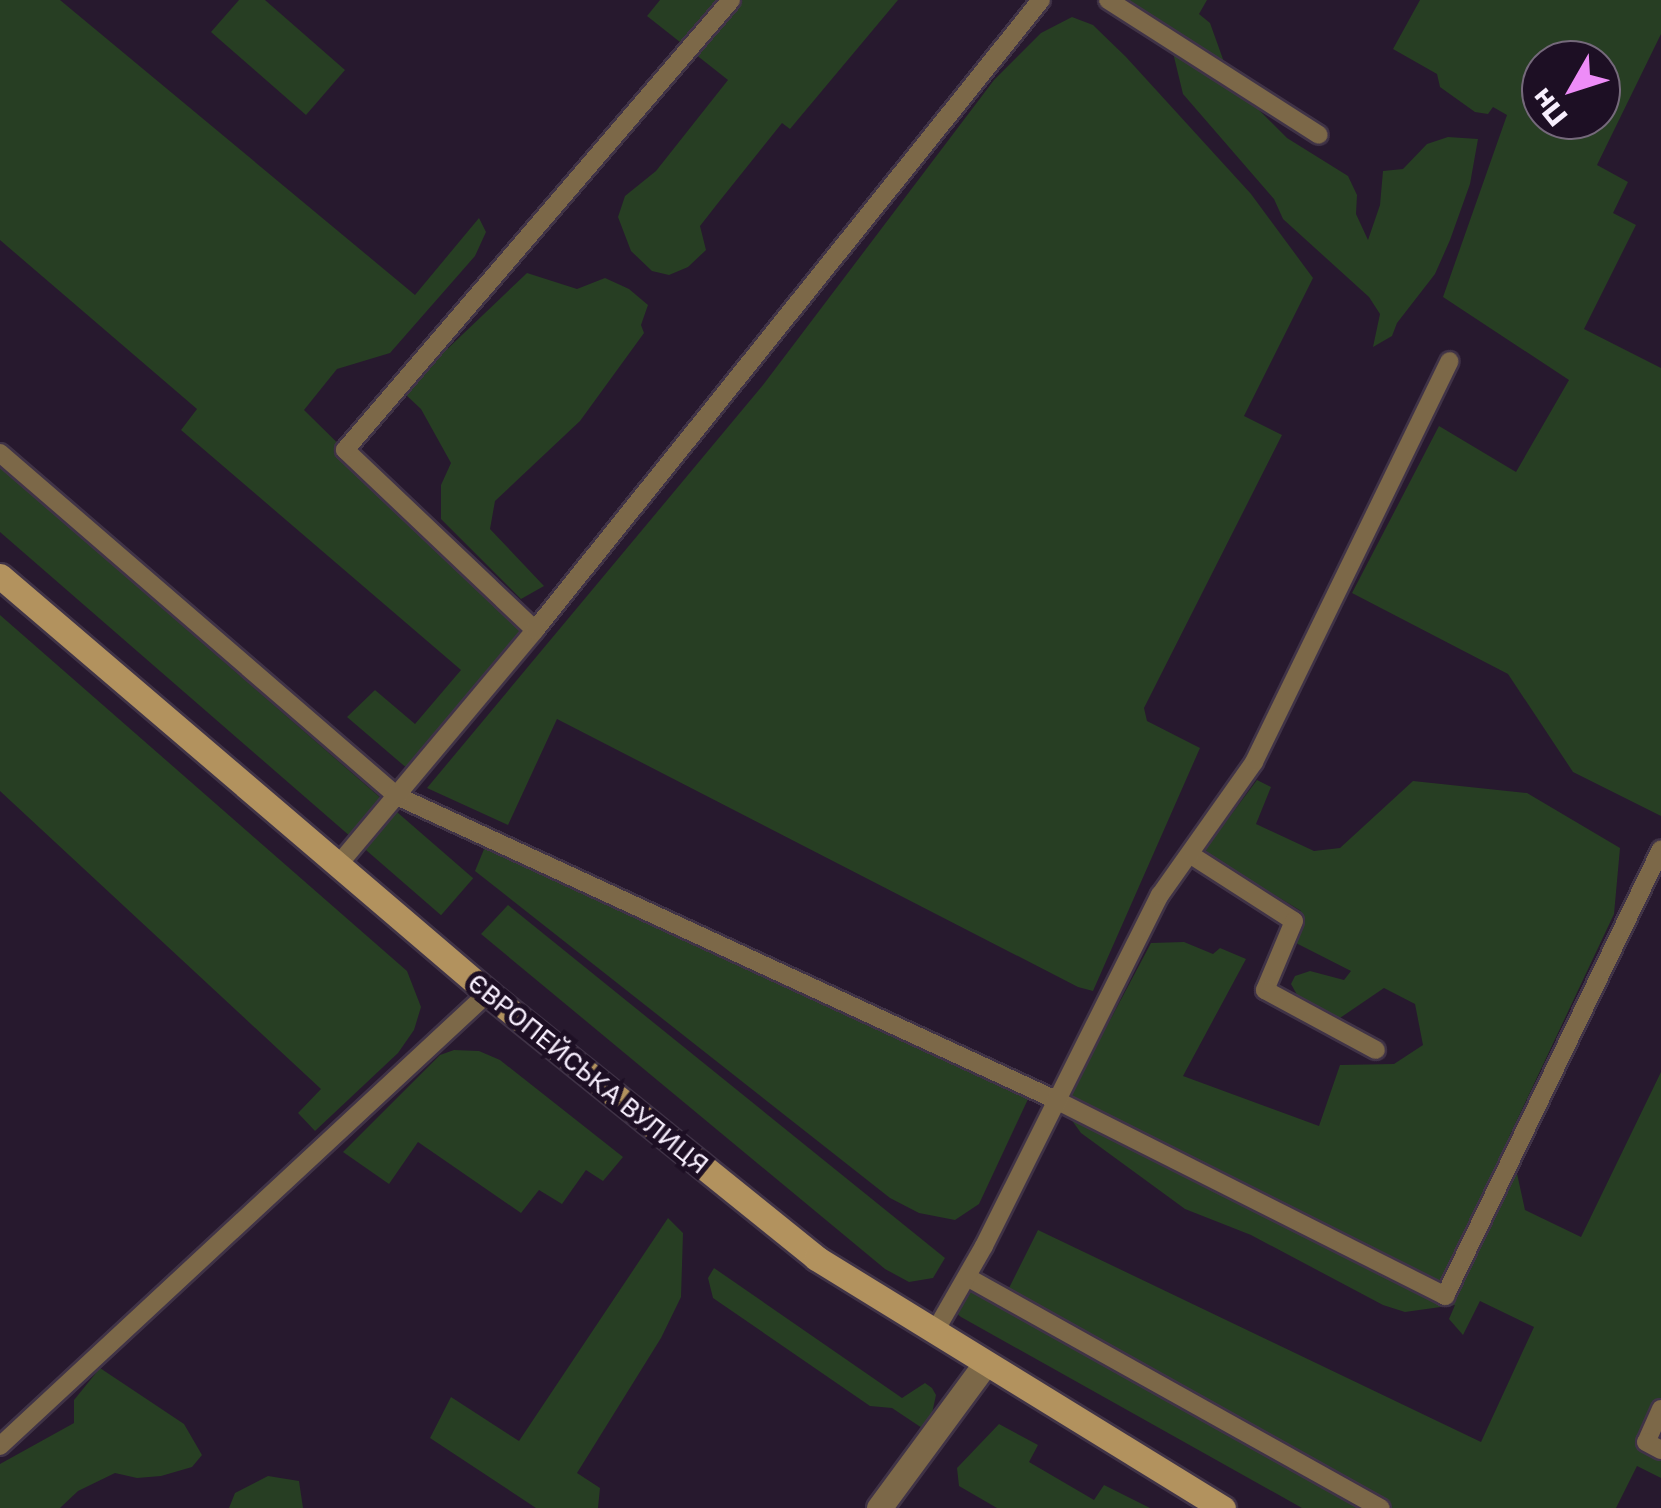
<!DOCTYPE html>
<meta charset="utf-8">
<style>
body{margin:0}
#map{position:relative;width:1661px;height:1508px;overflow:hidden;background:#27192e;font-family:"Golos Text",sans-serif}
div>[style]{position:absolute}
.green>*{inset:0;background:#273e23;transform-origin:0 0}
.roads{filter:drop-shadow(2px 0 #403347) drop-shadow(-2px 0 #403347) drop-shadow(0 2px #403347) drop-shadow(0 -2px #403347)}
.service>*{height:18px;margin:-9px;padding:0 9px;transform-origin:9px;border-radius:9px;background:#7c6848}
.minor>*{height:25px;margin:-12.5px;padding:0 12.5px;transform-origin:12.5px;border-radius:12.5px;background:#7c6848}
.secondary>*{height:25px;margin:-12.5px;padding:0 12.5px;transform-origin:12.5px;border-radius:12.5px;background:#b2925e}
span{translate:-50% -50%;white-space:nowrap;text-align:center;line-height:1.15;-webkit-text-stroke:10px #1d0f24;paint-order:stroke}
.street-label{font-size:25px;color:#f8effe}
.north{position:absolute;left:1521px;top:40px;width:100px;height:100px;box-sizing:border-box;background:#1d0f24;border:2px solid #75697b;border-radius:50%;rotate:231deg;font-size:28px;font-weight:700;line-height:40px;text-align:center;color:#f8effe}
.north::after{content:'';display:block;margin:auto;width:35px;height:45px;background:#ee8cf8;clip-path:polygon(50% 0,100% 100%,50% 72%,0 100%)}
</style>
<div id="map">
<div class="green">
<i style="clip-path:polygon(0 0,60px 0,415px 295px,479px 218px,486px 232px,475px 256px,390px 353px,337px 369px,304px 410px,528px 630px,409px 770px,347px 717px,375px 690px,415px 724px,461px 670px,181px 430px,197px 409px,0 240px)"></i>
<i style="clip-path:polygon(239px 0,265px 0,345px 70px,306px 115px,211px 32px)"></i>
<i style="clip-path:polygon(660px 0,898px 0,790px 129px,782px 123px,718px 203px,700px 226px,706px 250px,688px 267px,669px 275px,652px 271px,631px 251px,618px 217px,625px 196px,656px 171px,728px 80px,647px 16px)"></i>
<i style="clip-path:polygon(1120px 0,1207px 0,1199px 14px,1210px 23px,1224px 62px,1258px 109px,1287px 138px,1348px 176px,1357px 195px,1356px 214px,1368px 240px,1380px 205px,1383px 171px,1403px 169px,1427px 144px,1448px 137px,1478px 139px,1470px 184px,1450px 240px,1435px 274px,1397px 323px,1392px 336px,1373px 347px,1380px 314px,1369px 297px,1283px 219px,1274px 199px,1183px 94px,1168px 32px)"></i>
<i style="clip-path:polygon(evenodd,1420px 0,1661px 0,1661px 34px,1597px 165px,1628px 182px,1613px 213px,1636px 225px,1584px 329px,1661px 368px,1661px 816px,1573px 772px,1508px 674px,1352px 593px,1439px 426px,1516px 472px,1569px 380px,1443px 297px,1507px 115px,1493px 107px,1488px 114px,1475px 112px,1440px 87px,1437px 74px,1393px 49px,1420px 0,1541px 60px,1601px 60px,1601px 120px,1541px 120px,1541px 60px)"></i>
<i style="clip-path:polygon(1072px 17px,1093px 25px,1126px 57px,1251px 194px,1313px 278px,1244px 416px,1282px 435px,1144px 708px,1147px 721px,1200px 748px,1093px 991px,1078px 987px,557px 719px,508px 825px,427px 788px,763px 385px,994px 80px,1041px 33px)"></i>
<i style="clip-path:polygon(527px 273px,577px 289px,605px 278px,629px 289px,648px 305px,641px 325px,644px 333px,580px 421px,495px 501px,490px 529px,544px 586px,521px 599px,441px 519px,441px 485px,451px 463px,421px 409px,406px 395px,421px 374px)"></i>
<i style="left:0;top:467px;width:627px;height:49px;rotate:41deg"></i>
<i style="clip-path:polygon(0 615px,407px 971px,421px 1007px,414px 1030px,398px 1053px,315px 1131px,298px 1113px,321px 1089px,0 791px)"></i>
<i style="clip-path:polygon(1257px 780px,1271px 787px,1256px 824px,1314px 851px,1340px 848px,1413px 781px,1527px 793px,1620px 848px,1614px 914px,1509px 1137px,1525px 1210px,1581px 1237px,1661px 1072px,1661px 1478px,1637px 1466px,1616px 1508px,1390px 1508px,1006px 1294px,1038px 1230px,1481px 1442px,1534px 1327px,1480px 1301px,1463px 1335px,1449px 1319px,1455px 1305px,1405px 1312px,1383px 1305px,1251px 1235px,1185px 1209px,1081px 1133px,1068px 1115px,1067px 1101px,1151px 943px,1184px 942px,1213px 954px,1220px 948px,1246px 959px,1183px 1076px,1319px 1126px,1340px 1065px,1394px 1064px,1423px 1045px,1415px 1004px,1384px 988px,1337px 1020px,1301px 1002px,1291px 984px,1295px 976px,1310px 971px,1344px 980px,1351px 971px,1292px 941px,1301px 911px,1203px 852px)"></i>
<i style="clip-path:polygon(487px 842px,1029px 1097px,979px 1204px,955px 1220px,919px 1213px,890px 1198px,475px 871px)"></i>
<i style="clip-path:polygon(508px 905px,945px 1258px,933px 1278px,909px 1282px,885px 1269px,481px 934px)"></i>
<i style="clip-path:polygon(454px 1050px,479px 1051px,500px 1060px,623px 1157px,603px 1181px,586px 1170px,562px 1204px,539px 1190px,521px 1213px,418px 1142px,389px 1184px,343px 1152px,440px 1055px)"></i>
<i style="clip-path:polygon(668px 1218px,683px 1233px,681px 1297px,661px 1338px,577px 1473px,600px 1488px,598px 1508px,536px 1508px,430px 1438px,451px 1397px,519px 1441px)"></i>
<i style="clip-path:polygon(714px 1268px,902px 1398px,925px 1383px,932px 1388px,936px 1395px,928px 1432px,892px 1408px,870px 1406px,713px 1298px,708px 1278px)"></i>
<i style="clip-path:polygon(972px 1290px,1375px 1508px,1302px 1508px,961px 1317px,956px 1313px)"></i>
<i style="clip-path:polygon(100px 1368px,184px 1424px,202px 1455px,192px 1467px,161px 1476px,137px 1478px,115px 1473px,78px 1491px,60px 1508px,0 1508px,0 1464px,74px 1423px,74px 1400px)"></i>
<i style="clip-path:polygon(999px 1424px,1038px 1445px,1029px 1462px,1094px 1500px,1104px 1485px,1150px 1508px,997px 1508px,959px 1486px,957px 1468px)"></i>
<i style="clip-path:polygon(268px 1476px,299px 1481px,303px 1508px,229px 1508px,235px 1493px)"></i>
</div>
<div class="roads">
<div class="service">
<i style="left:1108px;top:0;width:250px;rotate:32.6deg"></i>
<i style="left:0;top:453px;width:525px;rotate:40.83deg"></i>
<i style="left:397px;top:796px;width:726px;rotate:24.76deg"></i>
<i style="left:1056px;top:1100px;width:436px;rotate:26.7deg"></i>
<i style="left:1445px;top:1296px;width:496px;rotate:-64.2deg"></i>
<i style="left:535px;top:630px;width:262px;rotate:-136.5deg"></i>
<i style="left:345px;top:450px;width:593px;rotate:-49.38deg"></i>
<i style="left:1191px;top:855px;width:122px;rotate:32.7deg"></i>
<i style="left:1294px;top:921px;width:75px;rotate:112.8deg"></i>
<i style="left:1265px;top:990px;width:126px;rotate:28.4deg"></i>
<i style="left:338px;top:865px;width:307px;rotate:-50deg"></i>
<i style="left:535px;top:630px;width:808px;rotate:-51.23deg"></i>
<i style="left:967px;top:1277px;width:474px;rotate:29.2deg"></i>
<i style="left:934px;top:1333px;width:100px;rotate:-60.1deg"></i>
<i style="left:984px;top:1246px;width:393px;rotate:-63.4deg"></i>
<i style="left:1160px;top:895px;width:163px;rotate:-54.7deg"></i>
<i style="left:1254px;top:762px;width:446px;rotate:-64deg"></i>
<i style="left:1661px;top:1409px;width:36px;rotate:114deg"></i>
<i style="left:1646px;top:1442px;width:17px;rotate:28deg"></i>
<i style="left:0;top:1446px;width:666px;rotate:-42.87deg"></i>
</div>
<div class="minor">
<i style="left:879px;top:1508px;width:179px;rotate:-53.6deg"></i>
</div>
<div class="secondary">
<i style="left:0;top:576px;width:642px;rotate:40.51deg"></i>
<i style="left:488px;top:993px;width:422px;rotate:38.9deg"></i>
<i style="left:816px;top:1258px;width:478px;rotate:31.6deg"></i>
</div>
</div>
<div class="street-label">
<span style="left:588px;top:1074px;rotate:39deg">ЄВРОПЕЙСЬКА ВУЛИЦЯ</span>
</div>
<div class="north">Пн</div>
</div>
